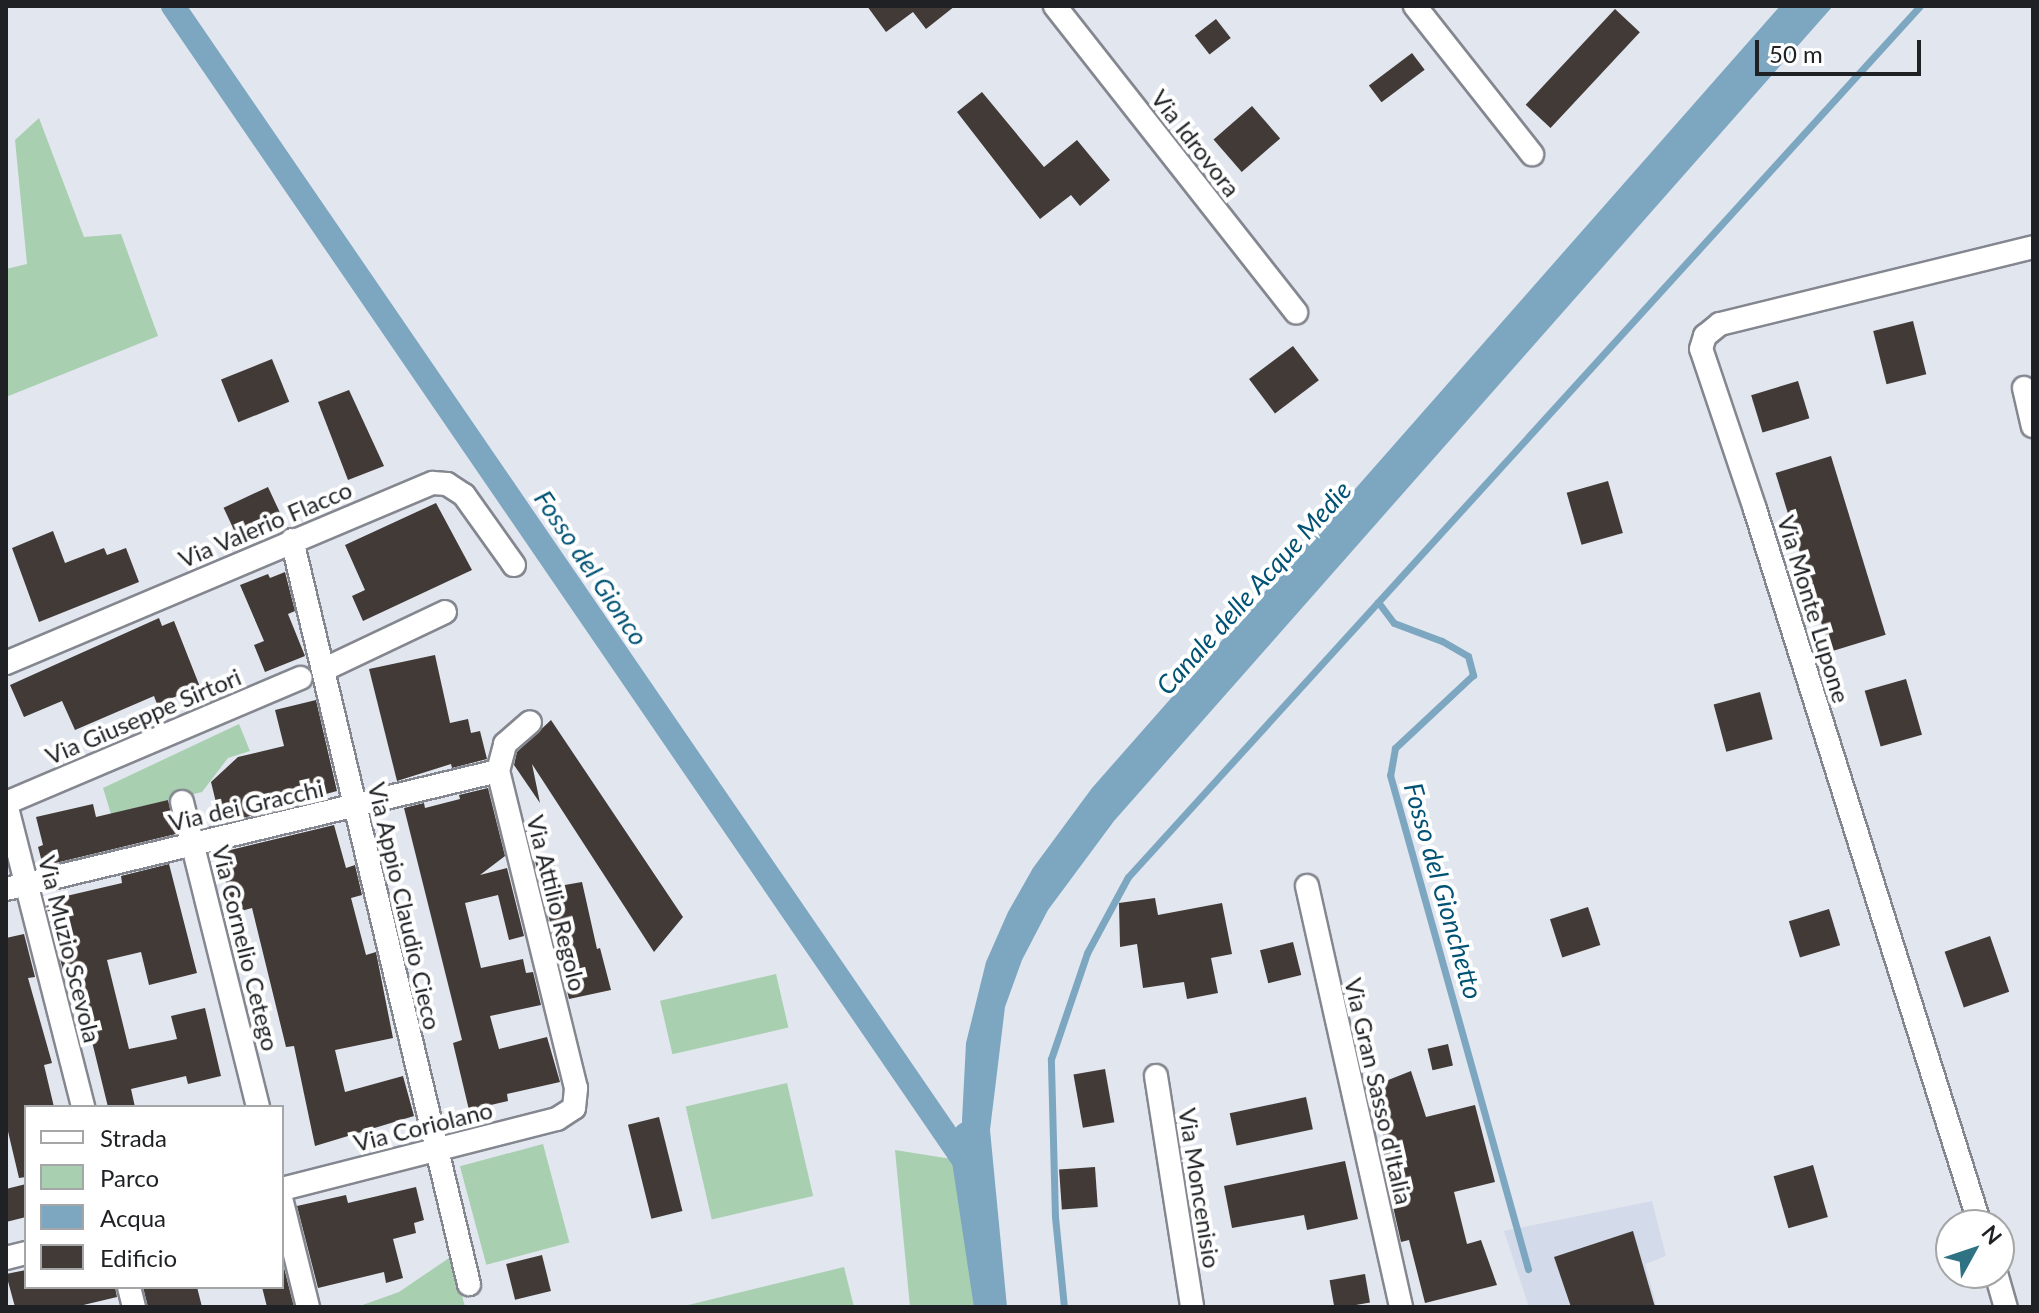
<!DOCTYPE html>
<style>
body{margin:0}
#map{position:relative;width:2039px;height:1313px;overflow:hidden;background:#e2e6ef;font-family:Lato,sans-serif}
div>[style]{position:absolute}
.built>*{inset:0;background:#d3dae9}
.green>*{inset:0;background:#a8cfb0;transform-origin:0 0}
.water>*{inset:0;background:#7da7c1}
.stream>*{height:7px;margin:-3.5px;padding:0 3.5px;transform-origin:3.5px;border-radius:3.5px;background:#7da7c1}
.canal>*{height:24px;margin:-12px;padding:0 12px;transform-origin:12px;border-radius:12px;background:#7da7c1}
.building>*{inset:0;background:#413a36;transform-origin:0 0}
.roads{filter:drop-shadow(2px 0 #84878f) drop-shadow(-2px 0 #84878f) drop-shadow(0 2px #84878f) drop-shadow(0 -2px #84878f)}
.minor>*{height:22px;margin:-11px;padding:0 11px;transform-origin:11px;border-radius:11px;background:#fff}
span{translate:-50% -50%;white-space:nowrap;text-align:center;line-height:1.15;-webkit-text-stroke:8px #fff;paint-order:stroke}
.street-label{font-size:24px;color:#1f2124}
.water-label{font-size:26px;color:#005274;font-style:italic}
.frame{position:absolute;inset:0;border:8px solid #1f2124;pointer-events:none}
.legend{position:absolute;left:24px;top:1105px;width:260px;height:184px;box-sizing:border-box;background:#fff;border:2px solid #a5a6a7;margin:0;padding:10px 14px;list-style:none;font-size:24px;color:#1f2124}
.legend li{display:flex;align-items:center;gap:16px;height:40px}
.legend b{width:40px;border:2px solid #a5a6a7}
.north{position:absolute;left:1935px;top:1209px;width:80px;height:80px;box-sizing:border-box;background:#fff;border:2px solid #a5a6a7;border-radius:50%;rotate:50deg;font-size:22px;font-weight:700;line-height:32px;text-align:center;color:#1f2124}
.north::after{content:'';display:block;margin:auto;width:28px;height:36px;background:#2e7283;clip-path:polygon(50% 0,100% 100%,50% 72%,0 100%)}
.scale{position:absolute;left:1755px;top:40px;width:166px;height:36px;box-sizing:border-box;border:4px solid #1f2124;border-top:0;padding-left:10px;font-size:24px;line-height:28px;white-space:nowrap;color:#1f2124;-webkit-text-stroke:6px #fff;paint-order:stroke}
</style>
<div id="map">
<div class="built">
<i style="clip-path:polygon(1652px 1201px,1666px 1256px,1645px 1264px,1657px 1307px,1529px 1307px,1504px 1231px)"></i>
</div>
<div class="green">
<i style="clip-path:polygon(39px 118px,84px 237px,121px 234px,158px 336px,6px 397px,6px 269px,27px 264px,15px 140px)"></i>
<i style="clip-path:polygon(239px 724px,250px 751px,228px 758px,202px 792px,111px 814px,103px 788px)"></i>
<i style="left:776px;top:974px;width:55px;height:119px;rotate:77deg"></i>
<i style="left:787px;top:1083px;width:116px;height:104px;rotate:77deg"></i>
<i style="left:543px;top:1144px;width:102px;height:86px;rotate:75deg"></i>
<i style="clip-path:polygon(895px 1150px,964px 1161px,986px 1307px,910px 1307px)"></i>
<i style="clip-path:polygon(452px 1256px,465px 1307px,357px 1307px,399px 1292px)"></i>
<i style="clip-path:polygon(844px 1267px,854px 1307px,680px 1307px)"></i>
</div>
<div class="water">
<i style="clip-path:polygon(1780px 6px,1833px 6px,1114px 821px,1048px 910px,1022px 960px,1005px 1007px,990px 1130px,1007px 1307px,986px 1307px,964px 1161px,962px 1120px,966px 1043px,986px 962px,1008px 912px,1033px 868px,1092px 788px)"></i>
</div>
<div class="stream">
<i style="left:1378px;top:602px;width:26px;rotate:53deg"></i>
<i style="left:1394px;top:623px;width:51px;rotate:20.6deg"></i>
<i style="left:1442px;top:641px;width:30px;rotate:30deg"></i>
<i style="left:1468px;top:656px;width:20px;rotate:75deg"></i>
<i style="left:1473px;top:675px;width:107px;rotate:136.9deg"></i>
<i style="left:1395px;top:748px;width:27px;rotate:100deg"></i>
<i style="left:1390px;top:775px;width:513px;rotate:74.39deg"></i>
<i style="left:1064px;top:1307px;width:90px;rotate:-95.7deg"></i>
<i style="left:1055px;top:1217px;width:158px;rotate:-91.5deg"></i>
<i style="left:1051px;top:1059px;width:112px;rotate:-71.2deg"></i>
<i style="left:1087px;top:953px;width:86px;rotate:-61.7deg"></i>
<i style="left:1128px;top:877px;width:1177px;rotate:-47.72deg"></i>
</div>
<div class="canal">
<i style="left:173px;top:6px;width:1400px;rotate:55.59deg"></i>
<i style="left:966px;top:1134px;width:27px;rotate:94deg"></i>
<i style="left:964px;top:1161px;width:148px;rotate:81.4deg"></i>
</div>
<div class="building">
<i style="clip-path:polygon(867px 6px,955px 6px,926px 29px,913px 12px,886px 32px)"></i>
<i style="left:1615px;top:9px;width:34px;height:131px;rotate:43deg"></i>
<i style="left:1216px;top:19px;width:24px;height:27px;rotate:52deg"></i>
<i style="left:1412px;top:53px;width:21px;height:54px;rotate:53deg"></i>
<i style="clip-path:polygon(982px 92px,1044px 167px,1077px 140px,1110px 180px,1080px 206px,1071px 195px,1040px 219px,957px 112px)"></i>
<i style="left:1252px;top:106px;width:43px;height:51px;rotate:49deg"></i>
<i style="left:1913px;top:321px;width:55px;height:41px;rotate:76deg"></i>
<i style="left:1293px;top:346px;width:43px;height:55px;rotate:53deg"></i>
<i style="left:272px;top:359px;width:46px;height:55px;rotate:68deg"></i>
<i style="left:1798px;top:381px;width:39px;height:49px;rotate:73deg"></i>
<i style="clip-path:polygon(349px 390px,384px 466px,348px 480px,318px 402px)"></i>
<i style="left:1831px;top:456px;width:187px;height:58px;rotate:73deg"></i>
<i style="left:1608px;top:481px;width:54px;height:43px;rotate:74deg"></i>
<i style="left:268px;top:487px;width:35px;height:49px;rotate:65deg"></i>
<i style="clip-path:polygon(436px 503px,472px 570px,363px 621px,352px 596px,365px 590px,345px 545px)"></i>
<i style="clip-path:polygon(53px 531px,65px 563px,104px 548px,107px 555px,126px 548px,139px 582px,39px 622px,12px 548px)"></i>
<i style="clip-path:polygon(285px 572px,295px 611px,288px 614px,305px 656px,265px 672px,254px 645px,264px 641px,240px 585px,268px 574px,270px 578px)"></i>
<i style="clip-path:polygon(159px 618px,162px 626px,174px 621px,200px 687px,157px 704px,154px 696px,75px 730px,62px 701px,24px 717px,10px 685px)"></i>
<i style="clip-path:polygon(435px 655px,450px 723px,468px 719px,471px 733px,480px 731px,487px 759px,452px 768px,451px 764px,397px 781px,369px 669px)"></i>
<i style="left:1906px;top:679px;width:58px;height:43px;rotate:74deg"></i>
<i style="left:1760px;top:692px;width:49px;height:48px;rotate:75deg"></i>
<i style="clip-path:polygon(316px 700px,337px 791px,326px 794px,327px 798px,221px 823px,211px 782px,238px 757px,284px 746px,275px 710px)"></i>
<i style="clip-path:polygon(551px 720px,683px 917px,654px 952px,532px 764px,540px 803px,514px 765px,517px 752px)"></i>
<i style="clip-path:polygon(488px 788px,505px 856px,480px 875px,507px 868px,524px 936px,509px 940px,498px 895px,465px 903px,481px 968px,523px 959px,526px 973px,533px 972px,541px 1005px,490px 1016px,499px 1049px,547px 1037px,560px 1082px,507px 1094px,508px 1101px,469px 1110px,453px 1043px,462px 1040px,404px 808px,424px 803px,425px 808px,460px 799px,459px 795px)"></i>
<i style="clip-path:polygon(168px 800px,176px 834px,43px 866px,38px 847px,43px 845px,36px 817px,93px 804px,96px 817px)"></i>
<i style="clip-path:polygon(334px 825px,346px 868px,355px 865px,362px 895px,351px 898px,366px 955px,376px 952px,393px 1038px,335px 1050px,345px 1092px,403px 1076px,414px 1116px,315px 1146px,294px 1046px,286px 1047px,252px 908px,234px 913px,218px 853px)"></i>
<i style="clip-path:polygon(553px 856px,559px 886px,582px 882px,597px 949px,600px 948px,611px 990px,569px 999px,535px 861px)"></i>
<i style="clip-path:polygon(169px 864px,197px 973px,149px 985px,141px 952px,107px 960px,129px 1049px,177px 1039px,171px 1016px,205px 1008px,221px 1076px,188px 1084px,186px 1076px,131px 1089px,135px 1107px,108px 1107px,74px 968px,63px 970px,45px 901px,122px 883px,121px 876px)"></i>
<i style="clip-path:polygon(1155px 898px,1158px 915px,1222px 903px,1232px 954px,1211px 958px,1218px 993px,1187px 999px,1184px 982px,1143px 988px,1137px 944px,1120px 947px,1119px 903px)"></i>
<i style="left:1588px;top:907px;width:40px;height:40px;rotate:72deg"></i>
<i style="left:1829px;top:909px;width:38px;height:42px;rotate:73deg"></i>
<i style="clip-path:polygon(24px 934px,35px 977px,28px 978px,52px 1063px,44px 1065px,54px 1107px,26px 1107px,26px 1177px,19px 1178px,6px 1123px,6px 938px)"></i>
<i style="left:1990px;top:936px;width:59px;height:48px;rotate:71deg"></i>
<i style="left:1293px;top:942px;width:34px;height:34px;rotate:76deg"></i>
<i style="left:1448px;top:1044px;width:22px;height:21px;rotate:77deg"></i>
<i style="left:1105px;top:1069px;width:54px;height:32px;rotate:80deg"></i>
<i style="clip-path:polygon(1411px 1071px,1426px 1117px,1475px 1105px,1495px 1182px,1454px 1192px,1467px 1244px,1481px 1240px,1497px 1285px,1425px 1303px,1409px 1240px,1401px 1242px,1392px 1202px,1397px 1201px,1382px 1148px,1387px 1147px,1368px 1088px)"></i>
<i style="left:1306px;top:1097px;width:33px;height:78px;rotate:78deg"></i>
<i style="left:659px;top:1117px;width:97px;height:32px;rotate:76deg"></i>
<i style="clip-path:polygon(1345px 1161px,1358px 1219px,1307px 1230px,1304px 1215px,1232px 1228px,1224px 1186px)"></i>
<i style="left:1813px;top:1165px;width:54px;height:41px;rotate:74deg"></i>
<i style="left:1095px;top:1167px;width:40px;height:36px;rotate:86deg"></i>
<i style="clip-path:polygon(26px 1184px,26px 1217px,6px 1222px,6px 1189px)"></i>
<i style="clip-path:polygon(416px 1187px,424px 1220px,414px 1223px,416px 1233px,393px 1239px,403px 1278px,386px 1283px,384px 1272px,318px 1288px,297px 1206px,346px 1195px,348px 1203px)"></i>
<i style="clip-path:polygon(1633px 1231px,1655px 1307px,1571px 1307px,1554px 1257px)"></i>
<i style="left:542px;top:1255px;width:37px;height:37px;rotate:76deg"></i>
<i style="clip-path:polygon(282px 1260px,294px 1307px,267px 1307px,262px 1287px,282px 1287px)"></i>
<i style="clip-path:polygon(26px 1270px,26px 1287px,115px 1287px,117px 1297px,75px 1307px,15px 1307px,6px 1274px)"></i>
<i style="left:1365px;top:1274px;width:29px;height:36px;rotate:80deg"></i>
<i style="clip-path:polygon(143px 1287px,197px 1287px,202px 1307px,148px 1307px)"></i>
</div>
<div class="roads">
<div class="minor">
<i style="left:1055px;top:6px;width:390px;rotate:51.8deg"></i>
<i style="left:1415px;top:6px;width:189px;rotate:51.7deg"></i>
<i style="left:2024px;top:388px;width:39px;rotate:77deg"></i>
<i style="left:292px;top:540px;width:765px;rotate:76.62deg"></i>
<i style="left:6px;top:663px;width:463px;rotate:-22.9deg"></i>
<i style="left:433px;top:483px;width:14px;rotate:4deg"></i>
<i style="left:447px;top:484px;width:20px;rotate:33deg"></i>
<i style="left:464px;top:495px;width:86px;rotate:54.5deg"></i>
<i style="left:323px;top:670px;width:135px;rotate:-25.4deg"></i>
<i style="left:182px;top:802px;width:314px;rotate:76deg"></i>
<i style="left:6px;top:803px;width:320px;rotate:-23deg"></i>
<i style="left:6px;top:804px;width:313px;rotate:75.7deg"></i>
<i style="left:1307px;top:886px;width:431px;rotate:77.4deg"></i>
<i style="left:6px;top:889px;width:506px;rotate:-13.49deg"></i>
<i style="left:1156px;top:1076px;width:234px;rotate:81.1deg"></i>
<i style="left:282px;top:1189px;width:284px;rotate:-14.3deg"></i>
<i style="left:557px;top:1119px;width:20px;rotate:-33deg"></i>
<i style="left:574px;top:1108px;width:20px;rotate:-84deg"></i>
<i style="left:576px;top:1088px;width:326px;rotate:-103.8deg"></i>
<i style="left:498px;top:771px;width:28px;rotate:-75deg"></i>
<i style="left:505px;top:744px;width:33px;rotate:-41deg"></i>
<i style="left:282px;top:1202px;width:108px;rotate:76.1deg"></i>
<i style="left:1980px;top:1225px;width:751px;rotate:-107.45deg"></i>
<i style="left:1755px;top:509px;width:169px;rotate:-108.6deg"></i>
<i style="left:1701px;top:349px;width:14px;rotate:-73deg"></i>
<i style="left:1705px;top:336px;width:19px;rotate:-39deg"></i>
<i style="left:1720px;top:324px;width:322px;rotate:-13.8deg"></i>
<i style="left:6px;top:1258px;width:21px;rotate:-14deg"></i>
<i style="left:1996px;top:1273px;width:35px;rotate:74deg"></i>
<i style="left:129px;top:1287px;width:21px;rotate:76deg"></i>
</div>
</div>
<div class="street-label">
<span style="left:1196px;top:143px;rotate:52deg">Via Idrovora</span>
<span style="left:265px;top:524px;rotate:-23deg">Via Valerio Flacco</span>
<span style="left:1814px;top:609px;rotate:73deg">Via Monte Lupone</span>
<span style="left:143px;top:716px;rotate:-23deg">Via Giuseppe Sirtori</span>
<span style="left:246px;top:805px;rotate:-13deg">Via dei Gracchi</span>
<span style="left:557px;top:903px;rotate:76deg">Via Attilio Regolo</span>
<span style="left:405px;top:906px;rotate:77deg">Via Appio Claudio Cieco</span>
<span style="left:246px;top:948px;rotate:76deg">Via Cornelio Cetego</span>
<span style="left:70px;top:949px;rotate:76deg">Via Muzio Scevola</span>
<span style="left:1379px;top:1091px;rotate:77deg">Via Gran Sasso d'Italia</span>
<span style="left:423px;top:1126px;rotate:-14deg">Via Coriolano</span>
<span style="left:1200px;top:1188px;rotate:81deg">Via Moncenisio</span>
</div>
<div class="water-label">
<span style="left:591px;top:568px;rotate:56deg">Fosso del Gionco</span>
<span style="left:1254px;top:588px;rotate:-48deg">Canale delle Acque Medie</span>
<span style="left:1443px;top:891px;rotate:74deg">Fosso del Gionchetto</span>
</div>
<div class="frame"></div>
<ul class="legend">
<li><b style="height:10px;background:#fff"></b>Strada</li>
<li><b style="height:22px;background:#a8cfb0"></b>Parco</li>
<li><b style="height:22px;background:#7da7c1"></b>Acqua</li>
<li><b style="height:22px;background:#413a36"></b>Edificio</li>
</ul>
<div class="north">N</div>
<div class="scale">50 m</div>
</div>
